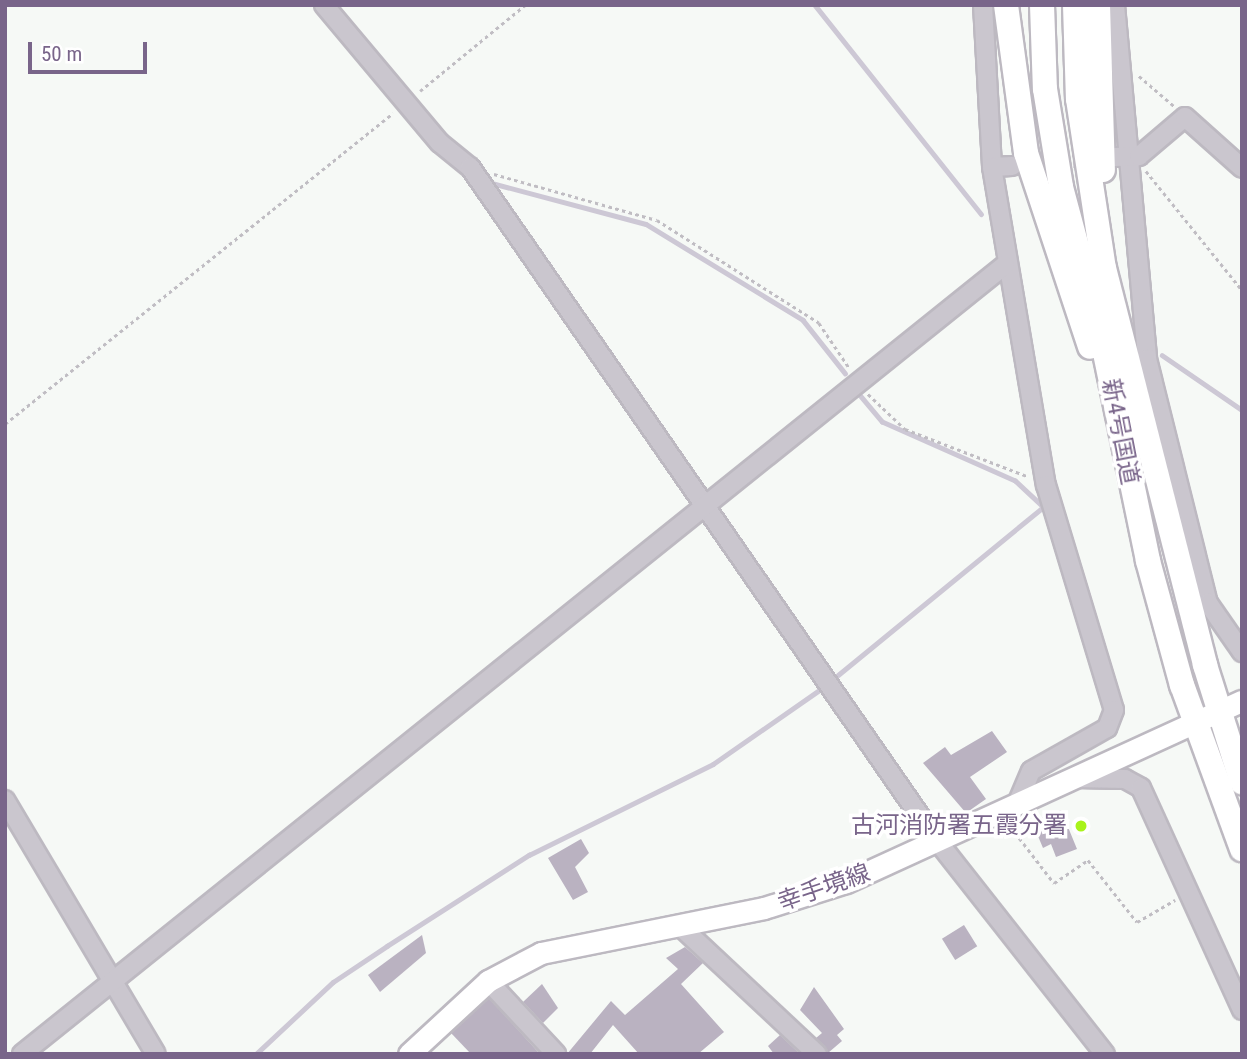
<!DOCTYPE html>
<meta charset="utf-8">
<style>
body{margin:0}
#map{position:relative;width:1247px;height:1059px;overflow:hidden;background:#f6f9f6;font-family:"Roboto Condensed","Noto Sans JP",sans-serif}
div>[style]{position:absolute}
.stream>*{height:4.5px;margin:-2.25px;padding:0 2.25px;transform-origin:2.25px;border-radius:2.25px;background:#cdc8d5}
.building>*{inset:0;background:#bab2c1;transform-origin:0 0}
.minor-tunnel>*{height:18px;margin-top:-9px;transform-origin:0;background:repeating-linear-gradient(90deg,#d7d4db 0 18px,transparent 0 27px)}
.path>*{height:2.5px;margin-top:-1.25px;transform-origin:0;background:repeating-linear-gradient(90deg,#c0bdc3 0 3.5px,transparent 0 7px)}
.roads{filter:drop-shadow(2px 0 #bdb9c1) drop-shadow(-2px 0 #bdb9c1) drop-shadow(0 2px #bdb9c1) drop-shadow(0 -2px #bdb9c1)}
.minor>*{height:18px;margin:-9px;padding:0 9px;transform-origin:9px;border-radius:9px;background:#cac6ce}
.major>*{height:21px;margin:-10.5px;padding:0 10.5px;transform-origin:10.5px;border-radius:10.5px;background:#fff}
.highway>*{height:24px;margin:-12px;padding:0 12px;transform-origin:12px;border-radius:12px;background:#fff}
.dots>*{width:19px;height:19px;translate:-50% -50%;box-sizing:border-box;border:4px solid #fff;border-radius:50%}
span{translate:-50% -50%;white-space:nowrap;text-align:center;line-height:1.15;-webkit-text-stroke:7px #fff;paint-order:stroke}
.street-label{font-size:24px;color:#79658a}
.poi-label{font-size:24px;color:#79658a}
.right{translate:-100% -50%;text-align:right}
.frame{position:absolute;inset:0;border:7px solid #79658a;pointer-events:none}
.scale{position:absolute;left:28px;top:42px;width:119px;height:32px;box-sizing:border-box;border:4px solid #79658a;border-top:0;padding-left:9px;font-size:21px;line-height:24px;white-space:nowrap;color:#79658a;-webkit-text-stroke:5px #fff;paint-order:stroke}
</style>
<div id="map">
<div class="stream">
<i style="left:815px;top:5px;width:267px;rotate:51.5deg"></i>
<i style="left:488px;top:182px;width:163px;rotate:14.9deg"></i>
<i style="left:646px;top:224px;width:184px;rotate:31.4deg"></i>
<i style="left:803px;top:320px;width:68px;rotate:51.6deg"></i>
<i style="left:1162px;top:355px;width:97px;rotate:34.5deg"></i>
<i style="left:838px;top:675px;width:265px;rotate:-39.3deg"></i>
<i style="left:1043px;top:507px;width:38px;rotate:-137deg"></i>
<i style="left:1015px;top:481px;width:145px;rotate:-156.1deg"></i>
<i style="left:882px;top:422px;width:38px;rotate:-130deg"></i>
<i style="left:256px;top:1054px;width:105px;rotate:-43.1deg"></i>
<i style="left:333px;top:982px;width:65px;rotate:-33.7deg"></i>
<i style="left:387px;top:946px;width:169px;rotate:-32.7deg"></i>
<i style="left:529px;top:855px;width:205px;rotate:-26.3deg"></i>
<i style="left:713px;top:764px;width:131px;rotate:-34.8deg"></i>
</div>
<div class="building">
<i style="clip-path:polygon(992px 731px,1007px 752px,970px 777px,986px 799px,966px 813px,923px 763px,945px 747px,951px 755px)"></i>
<i style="clip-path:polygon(1061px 810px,1077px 849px,1056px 857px,1051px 844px,1043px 848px,1032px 822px)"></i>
<i style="clip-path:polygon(581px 839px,589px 853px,575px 867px,588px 892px,573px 900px,548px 858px)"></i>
<i style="left:964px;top:925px;width:25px;height:26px;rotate:58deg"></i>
<i style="clip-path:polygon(422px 935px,426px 953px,380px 992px,368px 975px)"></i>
<i style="clip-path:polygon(685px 947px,703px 963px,681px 984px,724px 1032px,698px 1054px,639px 1054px,613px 1025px,590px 1054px,567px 1054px,611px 1001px,625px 1015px,678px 969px,666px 958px)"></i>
<i style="clip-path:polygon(542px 984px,558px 1008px,543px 1023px,523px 1002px)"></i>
<i style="clip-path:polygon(814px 987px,844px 1029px,837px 1035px,842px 1041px,828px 1053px,816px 1038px,822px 1033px,800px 1010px)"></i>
<i style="clip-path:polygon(489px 998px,540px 1054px,471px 1054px,451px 1033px)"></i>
<i style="clip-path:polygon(780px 1035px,800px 1054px,774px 1054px,768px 1046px)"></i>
</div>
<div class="minor-tunnel">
<i style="left:1019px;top:165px;width:80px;rotate:-5deg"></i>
</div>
<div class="path">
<i style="left:1139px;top:76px;width:46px;rotate:40.6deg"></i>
<i style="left:420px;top:91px;width:136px;rotate:-39.3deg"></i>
<i style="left:1146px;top:171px;width:153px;rotate:51.1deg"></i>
<i style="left:494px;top:174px;width:169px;rotate:15.8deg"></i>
<i style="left:657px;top:220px;width:192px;rotate:32.4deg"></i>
<i style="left:819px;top:323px;width:55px;rotate:56deg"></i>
<i style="left:868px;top:394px;width:51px;rotate:43.4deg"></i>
<i style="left:905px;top:429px;width:131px;rotate:21.1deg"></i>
<i style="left:5px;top:424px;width:497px;rotate:-38.7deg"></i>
<i style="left:1011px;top:827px;width:71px;rotate:52.5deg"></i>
<i style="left:1054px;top:883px;width:41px;rotate:-34.1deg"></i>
<i style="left:1088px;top:860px;width:79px;rotate:51.7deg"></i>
<i style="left:1137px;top:922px;width:44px;rotate:-30.1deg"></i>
</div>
<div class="roads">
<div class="minor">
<i style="left:324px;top:5px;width:180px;rotate:50deg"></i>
<i style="left:440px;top:143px;width:38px;rotate:39deg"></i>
<i style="left:470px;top:167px;width:821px;rotate:55.27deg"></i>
<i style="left:938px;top:842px;width:270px;rotate:51.8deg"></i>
<i style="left:983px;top:5px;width:162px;rotate:86.8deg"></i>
<i style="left:1115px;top:5px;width:355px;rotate:84.8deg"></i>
<i style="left:1147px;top:359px;width:252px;rotate:76deg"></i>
<i style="left:1208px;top:603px;width:60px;rotate:55.2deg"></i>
<i style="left:1115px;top:157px;width:24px;rotate:-2deg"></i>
<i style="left:1139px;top:156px;width:60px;rotate:-40.3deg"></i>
<i style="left:1185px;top:117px;width:76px;rotate:41.8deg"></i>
<i style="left:1012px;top:166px;width:20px;rotate:177deg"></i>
<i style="left:992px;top:167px;width:323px;rotate:80.4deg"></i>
<i style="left:1046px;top:485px;width:235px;rotate:73.2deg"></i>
<i style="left:1114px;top:710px;width:19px;rotate:111deg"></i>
<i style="left:1107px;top:728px;width:87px;rotate:150.5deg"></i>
<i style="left:1031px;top:771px;width:38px;rotate:113deg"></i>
<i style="left:1075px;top:778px;width:50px;rotate:1.1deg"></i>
<i style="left:1125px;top:779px;width:18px;rotate:29deg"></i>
<i style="left:1141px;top:788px;width:244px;rotate:65.5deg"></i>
<i style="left:5px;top:800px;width:295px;rotate:59.3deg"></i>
<i style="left:679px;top:925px;width:189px;rotate:43.1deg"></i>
<i style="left:488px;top:981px;width:100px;rotate:47deg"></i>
<i style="left:22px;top:1054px;width:1260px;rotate:-38.75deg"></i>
</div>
<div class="major">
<i style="left:409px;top:1054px;width:108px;rotate:-42.7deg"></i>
<i style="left:488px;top:981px;width:60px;rotate:-27.8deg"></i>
<i style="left:541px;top:953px;width:227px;rotate:-11.4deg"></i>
<i style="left:764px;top:908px;width:86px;rotate:-17.6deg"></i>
<i style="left:846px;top:882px;width:435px;rotate:-24.6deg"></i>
</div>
<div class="highway">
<i style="left:1006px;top:5px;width:149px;rotate:82.3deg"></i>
<i style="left:1026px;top:153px;width:204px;rotate:71.7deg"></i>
<i style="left:1042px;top:5px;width:84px;rotate:88deg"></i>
<i style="left:1045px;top:89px;width:99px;rotate:80.7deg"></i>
<i style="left:1061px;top:187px;width:167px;rotate:75deg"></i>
<i style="left:1104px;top:348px;width:217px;rotate:78.3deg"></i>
<i style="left:1148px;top:561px;width:129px;rotate:74.7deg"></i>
<i style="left:1182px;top:685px;width:175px;rotate:69.9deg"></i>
<i style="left:1075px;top:5px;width:94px;rotate:88.2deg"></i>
<i style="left:1078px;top:99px;width:171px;rotate:81.3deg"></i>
<i style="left:1104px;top:268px;width:410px;rotate:75.7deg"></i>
<i style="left:1205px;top:665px;width:123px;rotate:72.5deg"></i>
<i style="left:1098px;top:5px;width:165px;rotate:88.3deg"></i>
</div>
</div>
<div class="dots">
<i style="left:1081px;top:826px;background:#a8f31b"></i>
</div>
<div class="street-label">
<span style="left:1120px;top:432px;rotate:79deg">新4号国道</span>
<span style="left:824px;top:888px;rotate:-19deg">幸手境線</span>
</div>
<div class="poi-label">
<span class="right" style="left:1067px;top:826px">古河消防署五霞分署</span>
</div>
<div class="frame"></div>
<div class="scale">50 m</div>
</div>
